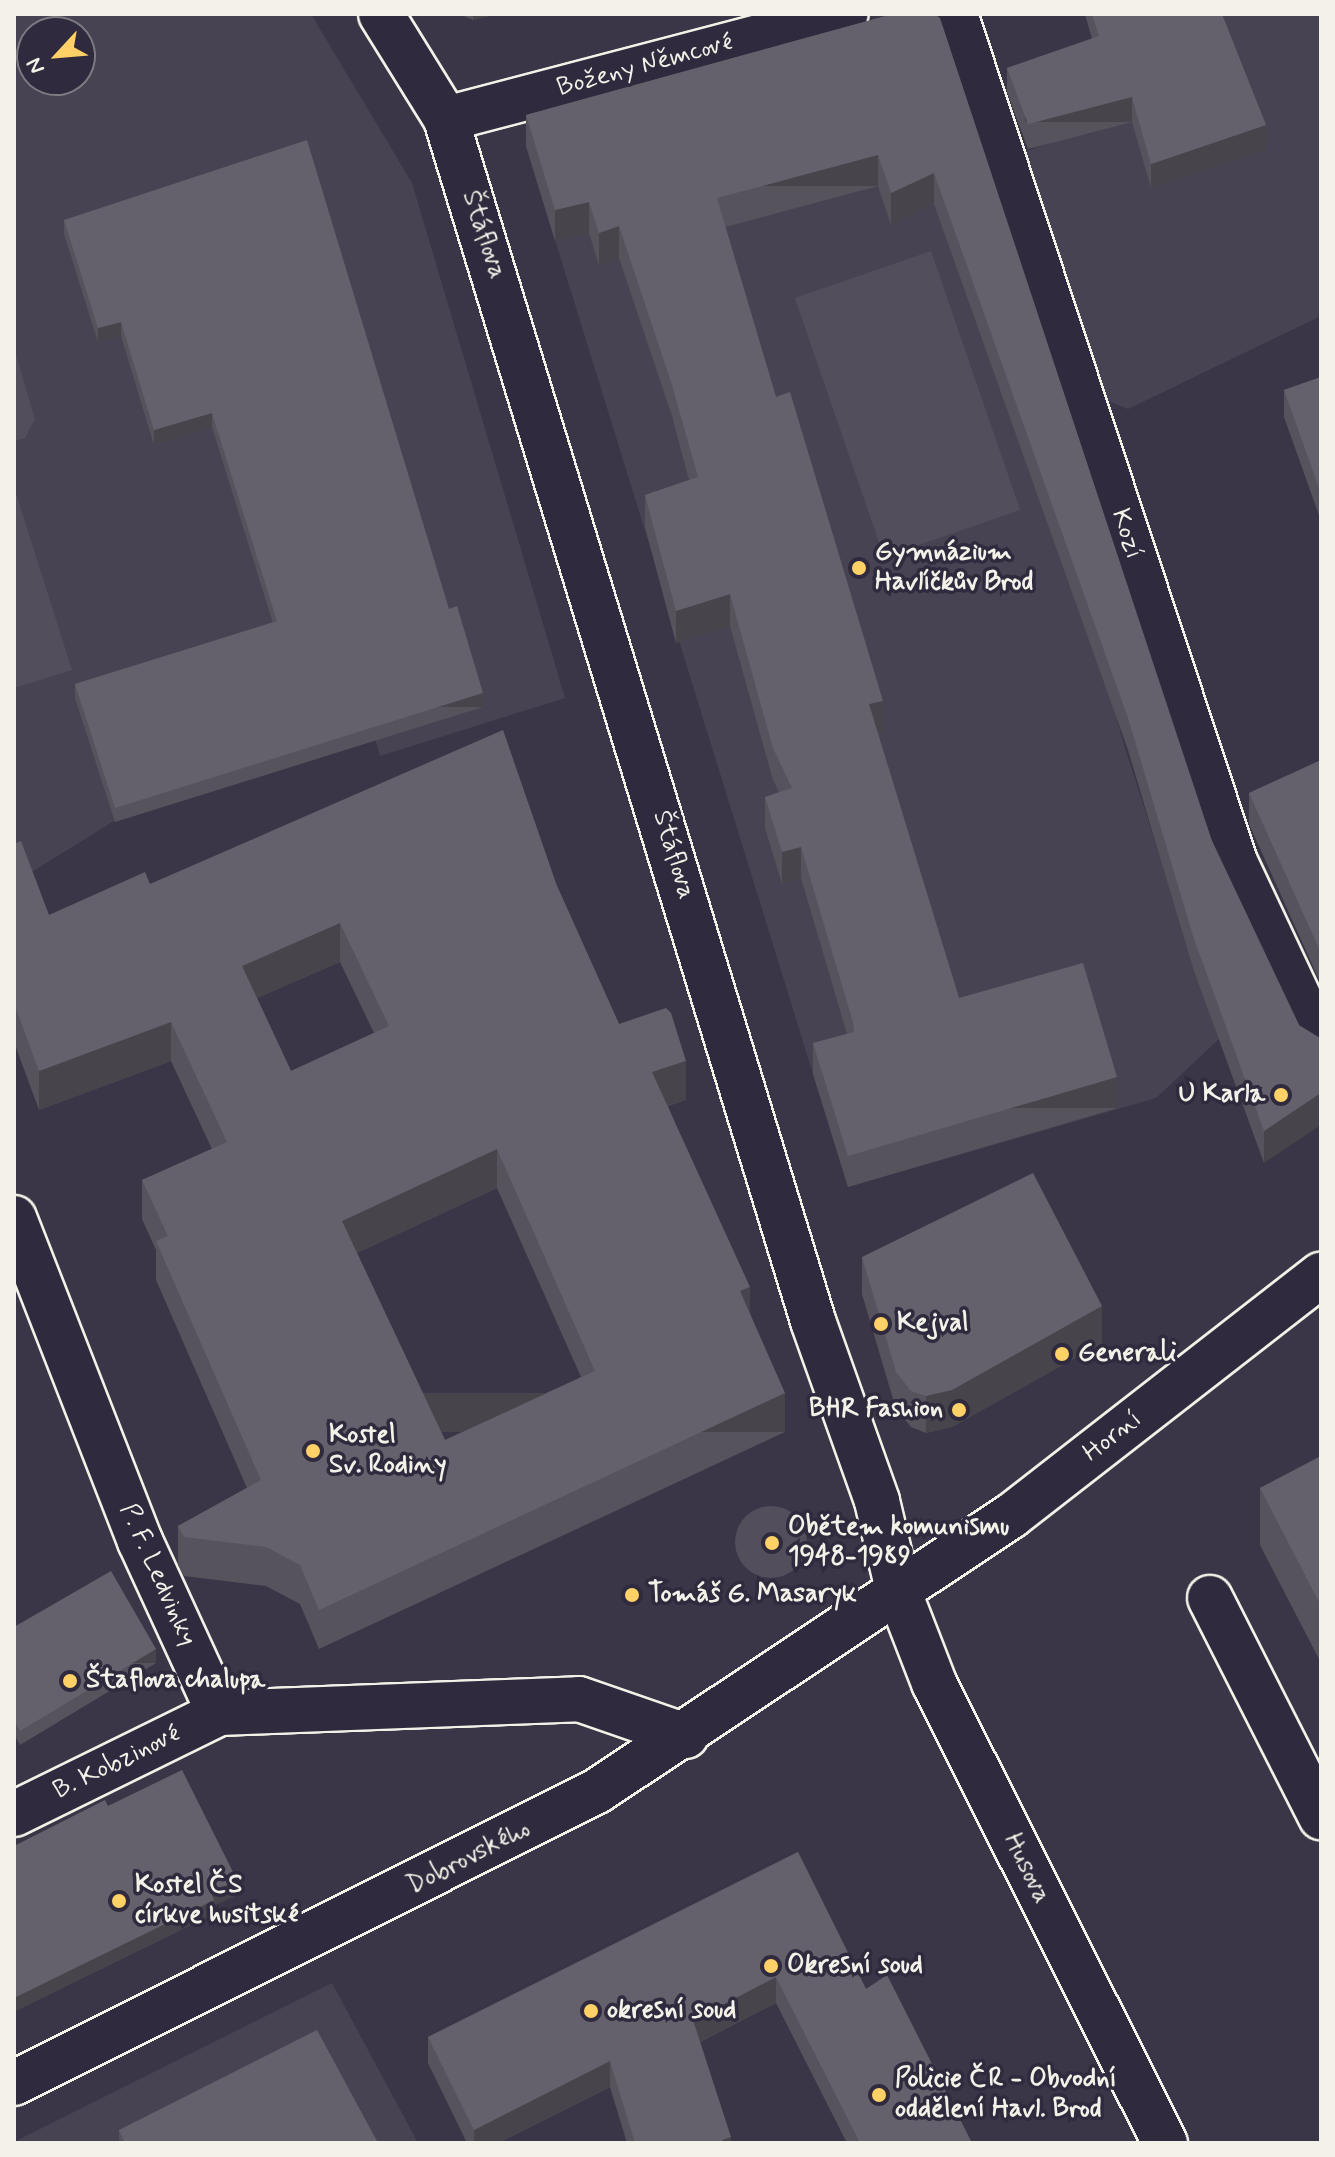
<!DOCTYPE html>
<meta charset="utf-8">
<style>
body{margin:0}
#map{position:relative;width:1335px;height:2157px;overflow:hidden;background:#3b3647;font-family:Mynerve,sans-serif}
div>[style]{position:absolute}
.built>*{inset:0;background:#484352}
.green>*{inset:0;background:#534e5c;transform-origin:0 0}
.round{border-radius:50%}
.roads{filter:drop-shadow(2px 0 #f4f1e8) drop-shadow(-2px 0 #f4f1e8) drop-shadow(0 2px #f4f1e8) drop-shadow(0 -2px #f4f1e8)}
.minor>*{height:44px;margin:-22px;padding:0 22px;transform-origin:22px;border-radius:22px;background:#2f2a3d}
.wall>*{inset:0;background:#57535d}
.shaded-wall>*{inset:0;background:#47444c;transform-origin:0 0}
.building>*{inset:0;background:#65616c}
.dots>*{width:22px;height:22px;translate:-50% -50%;box-sizing:border-box;border:4px solid #2f2a3d;border-radius:50%}
span{translate:-50% -50%;white-space:nowrap;text-align:center;line-height:1.15;-webkit-text-stroke:7px #2f2a3d;paint-order:stroke}
.street-label{font-size:26px;color:#f4f1e8}
.poi-label{font-size:26px;color:#f4f1e8;font-weight:700}
.left{translate:0 -50%;text-align:left}
.right{translate:-100% -50%;text-align:right}
.frame{position:absolute;inset:0;border:16px solid #f4f1e8;pointer-events:none}
.north{position:absolute;left:16px;top:16px;width:80px;height:80px;box-sizing:border-box;background:#2f2a3d;border:2px solid #7e7a81;border-radius:50%;rotate:244deg;font-size:22px;font-weight:700;line-height:32px;text-align:center;color:#f4f1e8}
.north::after{content:'';display:block;margin:auto;width:28px;height:36px;background:#ffd166;clip-path:polygon(50% 0,100% 100%,50% 72%,0 100%)}
</style>
<div id="map">
<div class="built">
<i style="clip-path:polygon(evenodd,14px 14px,311px 14px,412px 183px,565px 698px,380px 756px,370px 722px,333px 753px,114px 821px,14px 883px,14px 14px,32px 32px,80px 32px,80px 80px,32px 80px,32px 32px)"></i>
<i style="clip-path:polygon(1213px 14px,1321px 14px,1321px 316px,1128px 409px,1103px 399px,1018px 154px,1130px 115px)"></i>
<i style="clip-path:polygon(920px 38px,1126px 751px,1219px 1039px,1156px 1098px,848px 1187px,526px 146px)"></i>
<i style="clip-path:polygon(332px 1983px,418px 2143px,14px 2143px,14px 2142px)"></i>
</div>
<div class="green">
<i style="left:931px;top:251px;width:274px;height:144px;rotate:71deg"></i>
<i style="clip-path:polygon(14px 348px,35px 419px,25px 438px,14px 441px)"></i>
<i style="clip-path:polygon(14px 487px,72px 670px,14px 688px)"></i>
<i class="round" style="left:735px;top:1506px;width:72px;height:72px"></i>
</div>
<div class="roads">
<div class="minor">
<i style="left:381px;top:14px;width:123px;rotate:58.2deg"></i>
<i style="left:446px;top:119px;width:1257px;rotate:73.02deg"></i>
<i style="left:813px;top:1321px;width:191px;rotate:70.4deg"></i>
<i style="left:877px;top:1501px;width:91px;rotate:76.7deg"></i>
<i style="left:898px;top:1590px;width:100px;rotate:68.8deg"></i>
<i style="left:934px;top:1683px;width:515px;rotate:63.34deg"></i>
<i style="left:955px;top:14px;width:893px;rotate:71.73deg"></i>
<i style="left:1235px;top:862px;width:202px;rotate:64.8deg"></i>
<i style="left:446px;top:119px;width:413px;rotate:-14.7deg"></i>
<i style="left:14px;top:1218px;width:347px;rotate:68.7deg"></i>
<i style="left:140px;top:1541px;width:189px;rotate:65.3deg"></i>
<i style="left:1210px;top:1598px;width:246px;rotate:63.1deg"></i>
<i style="left:14px;top:1814px;width:229px;rotate:-26.2deg"></i>
<i style="left:219px;top:1713px;width:360px;rotate:-2.2deg"></i>
<i style="left:579px;top:1699px;width:113px;rotate:19.1deg"></i>
<i style="left:14px;top:2083px;width:652px;rotate:-26.6deg"></i>
<i style="left:597px;top:1791px;width:497px;rotate:-33.6deg"></i>
<i style="left:1011px;top:1516px;width:393px;rotate:-37.9deg"></i>
</div>
</div>
<div class="wall">
<i style="clip-path:polygon(459px 14px,497px 14px,473px 20px)"></i>
<i style="clip-path:polygon(893px 14px,1212px 841px,1299px 1025px,1264px 1163px,1194px 971px,1128px 750px,934px 204px,891px 225px,878px 186px,725px 227px,776px 397px,883px 732px,878px 734px,959px 998px,1117px 1108px,848px 1187px,813px 1074px,813px 1043px,847px 1034px,801px 878px,782px 884px,765px 828px,765px 797px,779px 792px,773px 780px,730px 626px,676px 643px,645px 527px,645px 495px,689px 480px,672px 416px,619px 258px,599px 265px,589px 233px,555px 241px,526px 146px,526px 115px)"></i>
<i style="clip-path:polygon(1085px 14px,1222px 14px,1266px 150px,1151px 188px,1132px 122px,1028px 149px,1007px 92px,1007px 68px,1092px 39px)"></i>
<i style="clip-path:polygon(64px 220px,449px 609px,483px 707px,115px 822px,75px 698px,75px 684px,273px 623px,212px 427px,154px 445px,121px 336px,98px 342px,64px 234px)"></i>
<i style="clip-path:polygon(1321px 377px,1320px 518px,1284px 417px,1284px 390px)"></i>
<i style="clip-path:polygon(1321px 760px,1321px 984px,1249px 824px,1249px 793px)"></i>
<i style="clip-path:polygon(evenodd,14px 844px,49px 915px,150px 884px,557px 886px,619px 1024px,686px 1100px,668px 1106px,750px 1314px,785px 1432px,319px 1649px,300px 1604px,266px 1586px,184px 1576px,178px 1565px,178px 1526px,247px 1488px,156px 1280px,156px 1250px,142px 1219px,142px 1180px,212px 1149px,171px 1061px,39px 1110px,14px 1042px,14px 844px,340px 962px,374px 1033px,291px 1071px,257px 998px,340px 962px,14px 844px,497px 1188px,581px 1377px,445px 1440px,357px 1253px,497px 1188px)"></i>
<i style="clip-path:polygon(862px 1257px,1102px 1343px,952px 1427px,926px 1433px,911px 1427px,896px 1409px,862px 1294px)"></i>
<i style="clip-path:polygon(1321px 1456px,1321px 1663px,1260px 1545px,1260px 1488px)"></i>
<i style="clip-path:polygon(14px 1627px,156px 1663px,20px 1745px,14px 1734px)"></i>
<i style="clip-path:polygon(798px 1852px,866px 1989px,972px 2143px,847px 2143px,776px 2003px,700px 2042px,731px 2143px,627px 2143px,610px 2087px,498px 2143px,467px 2143px,428px 2063px,428px 2037px)"></i>
<i style="clip-path:polygon(119px 2130px,378px 2143px,119px 2143px)"></i>
</div>
<div class="shaded-wall">
<i style="clip-path:polygon(473px 14px,497px 14px,473px 20px)"></i>
<i style="left:1132px;top:97px;width:25px;height:107px;rotate:90deg"></i>
<i style="clip-path:polygon(1266px 125px,1266px 150px,1151px 188px,1151px 164px)"></i>
<i style="left:878px;top:155px;width:31px;height:167px;rotate:90deg"></i>
<i style="clip-path:polygon(934px 173px,934px 204px,891px 225px,891px 193px)"></i>
<i style="clip-path:polygon(589px 202px,589px 233px,555px 241px,555px 210px)"></i>
<i style="clip-path:polygon(619px 226px,619px 258px,599px 265px,599px 233px)"></i>
<i style="clip-path:polygon(121px 322px,121px 336px,98px 342px,98px 328px)"></i>
<i style="clip-path:polygon(212px 413px,212px 427px,154px 445px,154px 430px)"></i>
<i style="left:1321px;top:490px;width:27px;height:1px;rotate:90deg"></i>
<i style="clip-path:polygon(730px 594px,730px 626px,676px 643px,676px 611px)"></i>
<i style="left:483px;top:693px;width:14px;height:386px;rotate:90deg"></i>
<i style="clip-path:polygon(883px 701px,883px 732px,869px 736px,869px 704px)"></i>
<i style="clip-path:polygon(801px 847px,801px 878px,782px 884px,782px 852px)"></i>
<i style="clip-path:polygon(340px 923px,340px 962px,242px 1005px,242px 966px)"></i>
<i style="clip-path:polygon(171px 1022px,171px 1061px,39px 1110px,39px 1071px)"></i>
<i style="clip-path:polygon(686px 1061px,686px 1100px,652px 1110px,652px 1072px)"></i>
<i style="left:1117px;top:1077px;width:31px;height:280px;rotate:90deg"></i>
<i style="clip-path:polygon(1321px 1093px,1321px 1125px,1264px 1163px,1264px 1131px)"></i>
<i style="clip-path:polygon(497px 1149px,497px 1188px,342px 1260px,342px 1221px)"></i>
<i style="clip-path:polygon(750px 1287px,750px 1326px,740px 1291px)"></i>
<i style="clip-path:polygon(1102px 1306px,1102px 1343px,952px 1427px,926px 1433px,926px 1396px)"></i>
<i style="left:785px;top:1393px;width:39px;height:514px;rotate:90deg"></i>
<i style="left:156px;top:1649px;width:14px;height:159px;rotate:90deg"></i>
<i style="clip-path:polygon(237px 1880px,237px 1895px,214px 1906px,214px 1914px,14px 2012px,14px 1998px)"></i>
<i style="clip-path:polygon(776px 1977px,776px 2003px,693px 2045px,693px 2020px)"></i>
<i style="clip-path:polygon(610px 2061px,610px 2087px,498px 2143px,474px 2143px,474px 2130px)"></i>
<i style="clip-path:polygon(731px 2137px,731px 2143px,722px 2143px,722px 2140px)"></i>
</div>
<div class="building">
<i style="clip-path:polygon(893px 14px,934px 14px,940px 18px,1212px 841px,1299px 1025px,1320px 1038px,1321px 1038px,1321px 1093px,1264px 1131px,1194px 939px,1128px 718px,934px 173px,891px 193px,878px 155px,717px 198px,776px 397px,790px 392px,883px 701px,869px 704px,959px 998px,1083px 963px,1117px 1077px,848px 1156px,813px 1043px,854px 1032px,853px 1022px,801px 847px,782px 852px,765px 797px,792px 788px,773px 748px,730px 594px,676px 611px,645px 495px,698px 477px,672px 385px,619px 226px,599px 233px,589px 202px,555px 210px,526px 115px)"></i>
<i style="clip-path:polygon(1092px 14px,1222px 14px,1266px 125px,1151px 164px,1132px 97px,1028px 124px,1007px 68px,1099px 36px)"></i>
<i style="clip-path:polygon(307px 140px,449px 609px,457px 606px,483px 693px,115px 808px,75px 684px,277px 621px,212px 413px,154px 430px,121px 322px,98px 328px,64px 220px)"></i>
<i style="clip-path:polygon(1321px 377px,1321px 490px,1320px 491px,1284px 390px)"></i>
<i style="clip-path:polygon(evenodd,503px 730px,557px 886px,619px 1024px,666px 1008px,671px 1013px,686px 1061px,652px 1072px,750px 1287px,740px 1291px,785px 1393px,319px 1610px,300px 1565px,266px 1547px,184px 1537px,178px 1526px,261px 1480px,156px 1241px,168px 1236px,142px 1180px,227px 1142px,171px 1022px,39px 1071px,14px 1003px,14px 844px,21px 841px,49px 915px,145px 872px,150px 884px,503px 730px,340px 923px,389px 1026px,291px 1071px,242px 966px,340px 923px,503px 730px,497px 1149px,595px 1371px,445px 1440px,342px 1221px,497px 1149px)"></i>
<i style="clip-path:polygon(1321px 760px,1321px 953px,1249px 793px)"></i>
<i style="clip-path:polygon(1033px 1173px,1102px 1306px,952px 1390px,926px 1396px,911px 1391px,896px 1372px,862px 1257px)"></i>
<i style="clip-path:polygon(1321px 1456px,1321px 1606px,1260px 1488px)"></i>
<i style="clip-path:polygon(111px 1571px,156px 1649px,20px 1731px,14px 1719px,14px 1627px)"></i>
<i style="clip-path:polygon(182px 1770px,237px 1880px,211px 1893px,214px 1900px,14px 1998px,14px 1846px,105px 1800px,108px 1806px)"></i>
<i style="clip-path:polygon(798px 1852px,866px 1989px,887px 1975px,972px 2143px,860px 2143px,776px 1977px,693px 2020px,731px 2137px,722px 2140px,722px 2143px,635px 2143px,610px 2061px,474px 2130px,428px 2037px)"></i>
<i style="clip-path:polygon(317px 2030px,378px 2143px,125px 2143px,119px 2130px)"></i>
</div>
<div class="dots">
<i style="left:859px;top:568px;background:#ffd166"></i>
<i style="left:1281px;top:1095px;background:#ffd166"></i>
<i style="left:881px;top:1324px;background:#ffd166"></i>
<i style="left:1062px;top:1354px;background:#ffd166"></i>
<i style="left:959px;top:1410px;background:#ffd166"></i>
<i style="left:313px;top:1451px;background:#ffd166"></i>
<i style="left:772px;top:1543px;background:#ffd166"></i>
<i style="left:632px;top:1595px;background:#ffd166"></i>
<i style="left:70px;top:1681px;background:#ffd166"></i>
<i style="left:119px;top:1901px;background:#ffd166"></i>
<i style="left:771px;top:1966px;background:#ffd166"></i>
<i style="left:591px;top:2011px;background:#ffd166"></i>
<i style="left:879px;top:2095px;background:#ffd166"></i>
</div>
<div class="street-label">
<span style="left:645px;top:66px;rotate:-15deg">Boženy Němcové</span>
<span style="left:483px;top:235px;rotate:72deg">Štáflova</span>
<span style="left:1126px;top:534px;rotate:72deg">Kozí</span>
<span style="left:673px;top:855px;rotate:73deg">Štáflova</span>
<span style="left:1113px;top:1437px;rotate:-38deg">Horní</span>
<span style="left:157px;top:1575px;rotate:66deg">P. F. Ledvinky</span>
<span style="left:117px;top:1763px;rotate:-26deg">B. Kobzinové</span>
<span style="left:469px;top:1858px;rotate:-27deg">Dobrovského</span>
<span style="left:1026px;top:1869px;rotate:64deg">Husova</span>
</div>
<div class="poi-label">
<span class="left" style="left:875px;top:568px">Gymnázium<br>Havlíčkův Brod</span>
<span class="right" style="left:1265px;top:1095px">U Karla</span>
<span class="left" style="left:897px;top:1324px">Kejval</span>
<span class="left" style="left:1078px;top:1354px">Generali</span>
<span class="right" style="left:943px;top:1410px">BHR Fashion</span>
<span class="left" style="left:329px;top:1451px">Kostel<br>Sv. Rodiny</span>
<span class="left" style="left:788px;top:1543px">Obětem komunismu<br>1948-1989</span>
<span class="left" style="left:648px;top:1595px">Tomáš G. Masaryk</span>
<span class="left" style="left:86px;top:1681px">Štaflova chalupa</span>
<span class="left" style="left:135px;top:1901px">Kostel ČS<br>církve husitské</span>
<span class="left" style="left:787px;top:1966px">Okresní soud</span>
<span class="left" style="left:607px;top:2011px">okresní soud</span>
<span class="left" style="left:895px;top:2095px">Policie ČR - Obvodní<br>oddělení Havl. Brod</span>
</div>
<div class="frame"></div>
<div class="north">N</div>
</div>
